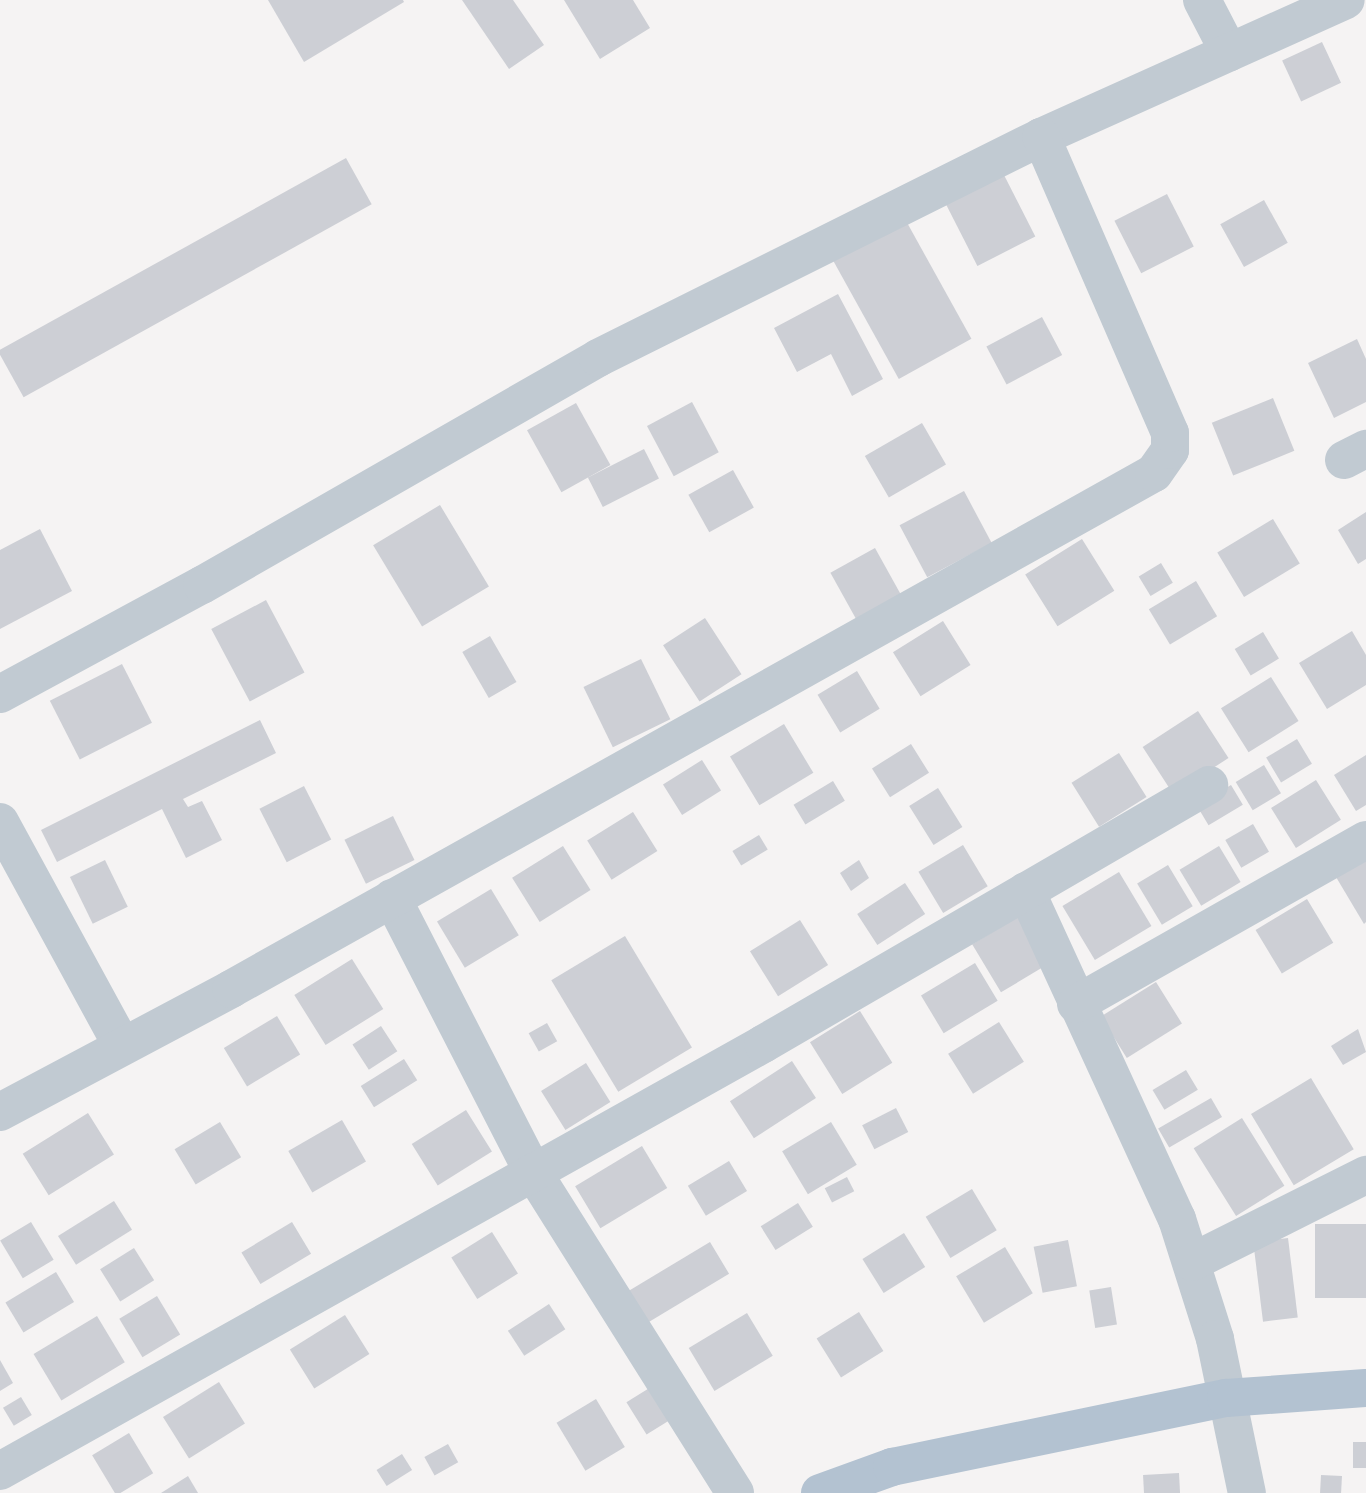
<!DOCTYPE html>
<style>
body{margin:0}
#map{position:relative;width:1366px;height:1493px;overflow:hidden;background:#f5f3f3;font-family:"Fira Sans Condensed",sans-serif}
div>[style]{position:absolute}
.building>*{inset:0;background:#cdcfd5;transform-origin:0 0}
.minor>*{height:38px;margin:-19px;padding:0 19px;transform-origin:19px;border-radius:19px;background:#c1cad2}
.major>*{height:38px;margin:-19px;padding:0 19px;transform-origin:19px;border-radius:19px;background:#b3c2d1}
span{translate:-50% -50%;white-space:nowrap;text-align:center;line-height:1.15;-webkit-text-stroke:6px #fff;paint-order:stroke}
</style>
<div id="map">
<div class="building">
<i style="clip-path:polygon(268px 0,403px 0,404px 2px,304px 62px)"></i>
<i style="clip-path:polygon(462px 0,513px 0,544px 45px,509px 69px)"></i>
<i style="clip-path:polygon(564px 0,633px 0,650px 28px,600px 59px)"></i>
<i style="left:1322px;top:42px;width:45px;height:44px;rotate:65deg"></i>
<i style="left:346px;top:158px;width:53px;height:398px;rotate:61deg"></i>
<i style="left:1004px;top:175px;width:69px;height:65px;rotate:63deg"></i>
<i style="left:1167px;top:194px;width:59px;height:59px;rotate:63deg"></i>
<i style="left:1264px;top:200px;width:49px;height:50px;rotate:61deg"></i>
<i style="left:905px;top:219px;width:137px;height:83px;rotate:61deg"></i>
<i style="clip-path:polygon(838px 294px,883px 379px,852px 396px,831px 354px,797px 372px,774px 328px)"></i>
<i style="left:1042px;top:317px;width:43px;height:63px;rotate:62deg"></i>
<i style="clip-path:polygon(1357px 339px,1366px 359px,1366px 402px,1334px 418px,1308px 363px)"></i>
<i style="left:1273px;top:398px;width:57px;height:66px;rotate:68deg"></i>
<i style="left:692px;top:402px;width:57px;height:51px;rotate:62deg"></i>
<i style="left:576px;top:403px;width:71px;height:56px;rotate:61deg"></i>
<i style="left:922px;top:423px;width:48px;height:66px;rotate:60deg"></i>
<i style="left:644px;top:449px;width:33px;height:63px;rotate:63deg"></i>
<i style="left:733px;top:470px;width:43px;height:51px;rotate:61deg"></i>
<i style="left:964px;top:491px;width:59px;height:73px;rotate:62deg"></i>
<i style="left:440px;top:505px;width:95px;height:78px;rotate:59deg"></i>
<i style="clip-path:polygon(1366px 512px,1366px 559px,1358px 564px,1338px 530px)"></i>
<i style="left:1273px;top:519px;width:52px;height:65px;rotate:59deg"></i>
<i style="clip-path:polygon(40px 529px,72px 591px,0 629px,0 550px)"></i>
<i style="left:1082px;top:539px;width:61px;height:67px;rotate:58deg"></i>
<i style="left:875px;top:548px;width:53px;height:51px;rotate:61deg"></i>
<i style="left:1161px;top:563px;width:23px;height:26px;rotate:59deg"></i>
<i style="left:1196px;top:581px;width:41px;height:55px;rotate:59deg"></i>
<i style="left:266px;top:600px;width:82px;height:62px;rotate:62deg"></i>
<i style="left:705px;top:618px;width:67px;height:50px;rotate:57deg"></i>
<i style="left:943px;top:621px;width:52px;height:59px;rotate:58deg"></i>
<i style="clip-path:polygon(1352px 631px,1366px 655px,1366px 685px,1327px 709px,1299px 663px)"></i>
<i style="left:1263px;top:632px;width:31px;height:33px;rotate:59deg"></i>
<i style="left:490px;top:636px;width:53px;height:32px;rotate:60deg"></i>
<i style="left:641px;top:659px;width:67px;height:64px;rotate:64deg"></i>
<i style="left:122px;top:664px;width:66px;height:81px;rotate:63deg"></i>
<i style="left:857px;top:671px;width:44px;height:46px;rotate:59deg"></i>
<i style="left:1271px;top:677px;width:52px;height:59px;rotate:58deg"></i>
<i style="left:1198px;top:711px;width:56px;height:66px;rotate:57deg"></i>
<i style="clip-path:polygon(260px 720px,276px 753px,183px 799px,188px 807px,202px 801px,222px 840px,186px 858px,162px 809px,57px 862px,41px 830px)"></i>
<i style="left:784px;top:724px;width:57px;height:63px;rotate:59deg"></i>
<i style="left:1297px;top:739px;width:29px;height:36px;rotate:59deg"></i>
<i style="left:911px;top:744px;width:34px;height:46px;rotate:58deg"></i>
<i style="left:1119px;top:753px;width:52px;height:56px;rotate:58deg"></i>
<i style="clip-path:polygon(1366px 755px,1366px 805px,1356px 811px,1334px 775px)"></i>
<i style="left:702px;top:760px;width:36px;height:46px;rotate:58deg"></i>
<i style="left:1264px;top:765px;width:33px;height:33px;rotate:59deg"></i>
<i style="left:1316px;top:780px;width:47px;height:53px;rotate:58deg"></i>
<i style="left:833px;top:781px;width:23px;height:46px;rotate:59deg"></i>
<i style="left:1231px;top:785px;width:23px;height:40px;rotate:59deg"></i>
<i style="left:304px;top:786px;width:60px;height:50px;rotate:63deg"></i>
<i style="left:938px;top:788px;width:46px;height:34px;rotate:58deg"></i>
<i style="left:633px;top:812px;width:46px;height:54px;rotate:58deg"></i>
<i style="left:393px;top:816px;width:49px;height:54px;rotate:64deg"></i>
<i style="left:1253px;top:824px;width:32px;height:32px;rotate:60deg"></i>
<i style="left:759px;top:835px;width:17px;height:31px;rotate:59deg"></i>
<i style="left:963px;top:845px;width:48px;height:52px;rotate:59deg"></i>
<i style="left:563px;top:846px;width:52px;height:60px;rotate:58deg"></i>
<i style="left:1219px;top:846px;width:42px;height:46px;rotate:59deg"></i>
<i style="clip-path:polygon(1366px 858px,1366px 922px,1364px 924px,1336px 877px)"></i>
<i style="left:105px;top:860px;width:52px;height:39px;rotate:64deg"></i>
<i style="clip-path:polygon(859px 860px,869px 878px,851px 891px,840px 873px)"></i>
<i style="left:1168px;top:865px;width:48px;height:36px;rotate:59deg"></i>
<i style="left:1119px;top:872px;width:63px;height:66px;rotate:59deg"></i>
<i style="left:905px;top:883px;width:37px;height:57px;rotate:57deg"></i>
<i style="left:491px;top:889px;width:54px;height:63px;rotate:59deg"></i>
<i style="left:1307px;top:899px;width:51px;height:60px;rotate:59deg"></i>
<i style="left:1021px;top:915px;width:56px;height:57px;rotate:59deg"></i>
<i style="left:800px;top:920px;width:53px;height:59px;rotate:58deg"></i>
<i style="left:625px;top:936px;width:130px;height:86px;rotate:59deg"></i>
<i style="left:352px;top:959px;width:59px;height:68px;rotate:58deg"></i>
<i style="left:975px;top:963px;width:44px;height:63px;rotate:59deg"></i>
<i style="left:1156px;top:982px;width:49px;height:65px;rotate:58deg"></i>
<i style="left:860px;top:1011px;width:61px;height:59px;rotate:58deg"></i>
<i style="left:277px;top:1016px;width:45px;height:62px;rotate:59deg"></i>
<i style="left:999px;top:1022px;width:47px;height:60px;rotate:58deg"></i>
<i style="left:547px;top:1023px;width:21px;height:21px;rotate:61deg"></i>
<i style="left:381px;top:1026px;width:30px;height:34px;rotate:57deg"></i>
<i style="clip-path:polygon(1358px 1029px,1366px 1052px,1343px 1065px,1331px 1046px)"></i>
<i style="left:404px;top:1059px;width:25px;height:51px;rotate:58deg"></i>
<i style="left:792px;top:1061px;width:44px;height:74px;rotate:57deg"></i>
<i style="left:586px;top:1063px;width:46px;height:53px;rotate:58deg"></i>
<i style="left:1186px;top:1070px;width:23px;height:39px;rotate:59deg"></i>
<i style="left:1311px;top:1078px;width:83px;height:70px;rotate:59deg"></i>
<i style="left:1211px;top:1098px;width:22px;height:61px;rotate:60deg"></i>
<i style="left:896px;top:1108px;width:27px;height:38px;rotate:63deg"></i>
<i style="left:466px;top:1110px;width:49px;height:64px;rotate:58deg"></i>
<i style="left:88px;top:1113px;width:49px;height:77px;rotate:58deg"></i>
<i style="left:1242px;top:1118px;width:80px;height:57px;rotate:58deg"></i>
<i style="left:342px;top:1120px;width:48px;height:62px;rotate:60deg"></i>
<i style="left:220px;top:1122px;width:41px;height:53px;rotate:59deg"></i>
<i style="left:831px;top:1122px;width:50px;height:57px;rotate:59deg"></i>
<i style="left:642px;top:1146px;width:49px;height:78px;rotate:59deg"></i>
<i style="left:729px;top:1161px;width:35px;height:48px;rotate:59deg"></i>
<i style="left:847px;top:1177px;width:16px;height:25px;rotate:63deg"></i>
<i style="left:972px;top:1189px;width:48px;height:54px;rotate:59deg"></i>
<i style="left:114px;top:1201px;width:34px;height:66px;rotate:58deg"></i>
<i style="left:798px;top:1203px;width:28px;height:44px;rotate:58deg"></i>
<i style="left:31px;top:1222px;width:44px;height:36px;rotate:59deg"></i>
<i style="left:292px;top:1222px;width:37px;height:59px;rotate:59deg"></i>
<i style="left:1366px;top:1224px;width:74px;height:51px;rotate:90deg"></i>
<i style="left:492px;top:1232px;width:49px;height:48px;rotate:58deg"></i>
<i style="left:904px;top:1233px;width:40px;height:49px;rotate:58deg"></i>
<i style="left:1288px;top:1238px;width:80px;height:35px;rotate:83deg"></i>
<i style="left:1068px;top:1240px;width:47px;height:35px;rotate:79deg"></i>
<i style="left:710px;top:1242px;width:37px;height:97px;rotate:59deg"></i>
<i style="left:1005px;top:1247px;width:54px;height:57px;rotate:59deg"></i>
<i style="left:134px;top:1248px;width:38px;height:40px;rotate:58deg"></i>
<i style="left:56px;top:1272px;width:35px;height:59px;rotate:59deg"></i>
<i style="left:1111px;top:1287px;width:38px;height:22px;rotate:81deg"></i>
<i style="left:157px;top:1296px;width:45px;height:44px;rotate:59deg"></i>
<i style="left:549px;top:1304px;width:30px;height:49px;rotate:57deg"></i>
<i style="left:859px;top:1312px;width:46px;height:50px;rotate:58deg"></i>
<i style="left:747px;top:1313px;width:50px;height:68px;rotate:59deg"></i>
<i style="left:345px;top:1315px;width:46px;height:65px;rotate:58deg"></i>
<i style="left:97px;top:1316px;width:54px;height:74px;rotate:59deg"></i>
<i style="clip-path:polygon(0 1360px,13px 1383px,0 1391px)"></i>
<i style="left:219px;top:1382px;width:49px;height:66px;rotate:58deg"></i>
<i style="left:651px;top:1387px;width:38px;height:29px;rotate:58deg"></i>
<i style="left:21px;top:1397px;width:21px;height:21px;rotate:59deg"></i>
<i style="left:596px;top:1399px;width:56px;height:46px;rotate:59deg"></i>
<i style="left:129px;top:1433px;width:47px;height:43px;rotate:59deg"></i>
<i style="left:1353px;top:1442px;width:13px;height:26px"></i>
<i style="left:448px;top:1444px;width:21px;height:27px;rotate:61deg"></i>
<i style="left:402px;top:1454px;width:19px;height:30px;rotate:58deg"></i>
<i style="left:1179px;top:1473px;width:20px;height:36px;rotate:87deg"></i>
<i style="left:1321px;top:1475px;width:21px;height:18px;rotate:3deg"></i>
<i style="clip-path:polygon(188px 1476px,198px 1493px,161px 1493px)"></i>
</div>
<div class="minor">
<i style="left:1202px;top:0;width:59px;rotate:62.6deg"></i>
<i style="left:1344px;top:460px;width:25px;rotate:-27deg"></i>
<i style="left:0;top:694px;width:230px;rotate:-28.4deg"></i>
<i style="left:202px;top:585px;width:456px;rotate:-29.8deg"></i>
<i style="left:598px;top:358px;width:495px;rotate:-26.5deg"></i>
<i style="left:1041px;top:137px;width:334px;rotate:-24.2deg"></i>
<i style="left:0;top:822px;width:255px;rotate:61.4deg"></i>
<i style="left:1026px;top:891px;width:361px;rotate:65.3deg"></i>
<i style="left:1177px;top:1219px;width:126px;rotate:72.4deg"></i>
<i style="left:1215px;top:1339px;width:157px;rotate:78.3deg"></i>
<i style="left:392px;top:898px;width:308px;rotate:62.8deg"></i>
<i style="left:533px;top:1172px;width:379px;rotate:57.8deg"></i>
<i style="left:1076px;top:1004px;width:333px;rotate:-29.5deg"></i>
<i style="left:0;top:1112px;width:262px;rotate:-28deg"></i>
<i style="left:231px;top:989px;width:1057px;rotate:-29.21deg"></i>
<i style="left:1154px;top:473px;width:28px;rotate:-55deg"></i>
<i style="left:1170px;top:450px;width:17px;rotate:-90deg"></i>
<i style="left:1170px;top:433px;width:323px;rotate:-113.5deg"></i>
<i style="left:1192px;top:1262px;width:195px;rotate:-26.6deg"></i>
<i style="left:0;top:1471px;width:874px;rotate:-29.23deg"></i>
<i style="left:763px;top:1044px;width:516px;rotate:-30.14deg"></i>
</div>
<div class="major">
<i style="left:820px;top:1493px;width:77px;rotate:-19.9deg"></i>
<i style="left:892px;top:1467px;width:341px;rotate:-11.7deg"></i>
<i style="left:1226px;top:1398px;width:140px;rotate:-4.1deg"></i>
</div>
</div>
